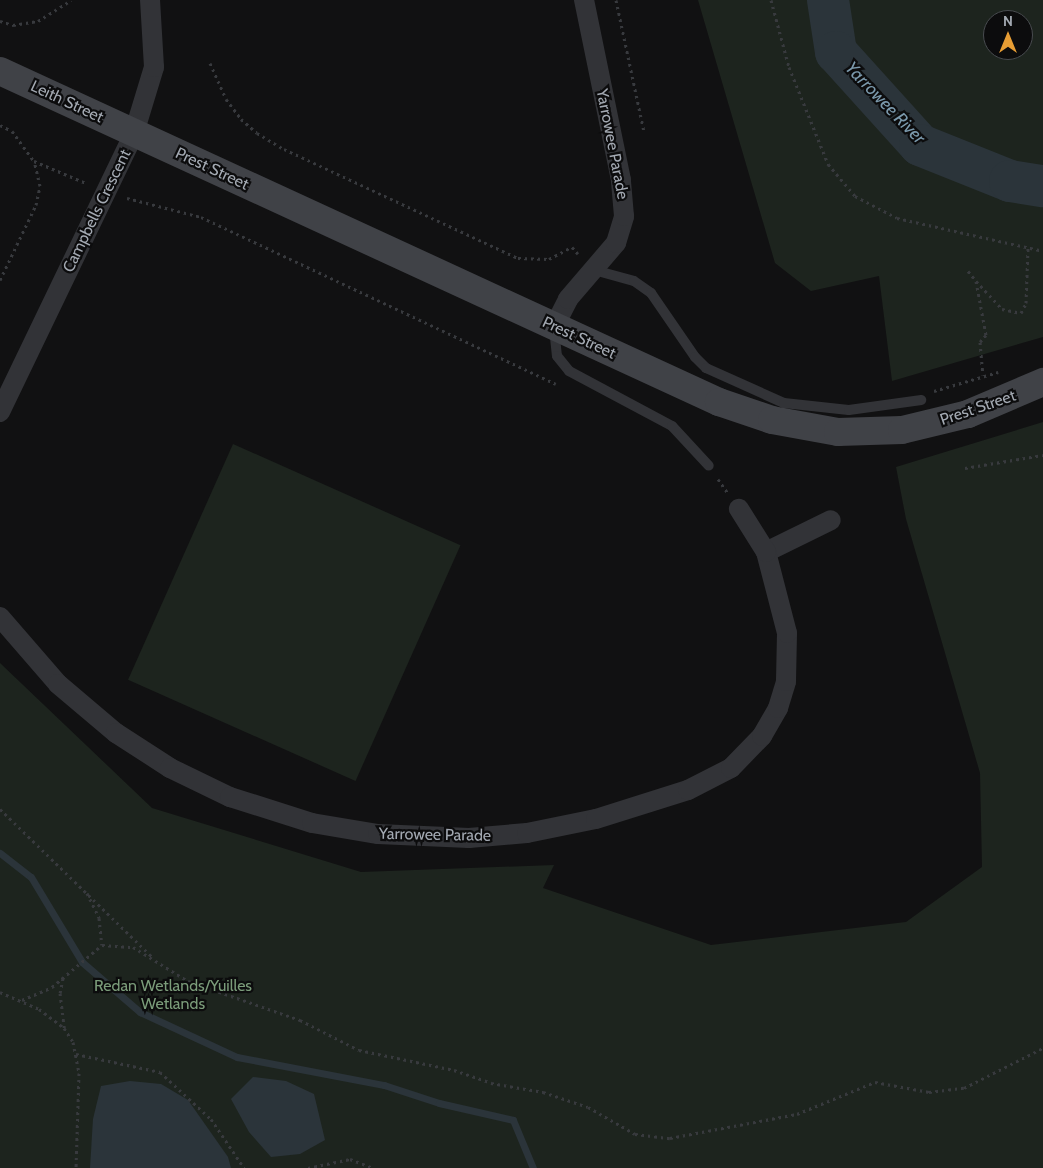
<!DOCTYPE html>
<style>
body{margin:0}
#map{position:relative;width:1043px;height:1168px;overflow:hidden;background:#111112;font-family:Cabin,sans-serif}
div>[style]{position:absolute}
.green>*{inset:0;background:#1d241e;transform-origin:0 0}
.water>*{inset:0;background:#2b343a}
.stream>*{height:7px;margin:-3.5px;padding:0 3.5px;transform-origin:3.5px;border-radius:3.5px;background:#2b343a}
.river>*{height:42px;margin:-21px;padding:0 21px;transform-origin:21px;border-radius:21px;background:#2b343a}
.path>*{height:3px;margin-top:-1.5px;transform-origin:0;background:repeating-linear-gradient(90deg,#383a3e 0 2.5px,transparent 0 6.5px)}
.lane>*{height:10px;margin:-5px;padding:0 5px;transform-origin:5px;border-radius:5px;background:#323337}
.street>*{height:20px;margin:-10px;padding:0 10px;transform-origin:10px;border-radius:10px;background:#323337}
.secondary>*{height:28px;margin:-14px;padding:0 14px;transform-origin:14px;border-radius:14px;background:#404247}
span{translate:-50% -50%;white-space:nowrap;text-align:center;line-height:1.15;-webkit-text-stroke:4.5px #0c0c0d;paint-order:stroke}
.street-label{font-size:16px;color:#a3a9b2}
.park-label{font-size:16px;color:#7b9c7a}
.water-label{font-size:18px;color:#7b99ac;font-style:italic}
.north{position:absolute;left:983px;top:10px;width:50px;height:50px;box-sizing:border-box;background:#0c0c0d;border:1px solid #484b4f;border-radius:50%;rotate:0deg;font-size:14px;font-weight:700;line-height:20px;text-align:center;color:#a3a9b2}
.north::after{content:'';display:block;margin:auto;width:18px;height:22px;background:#e79d34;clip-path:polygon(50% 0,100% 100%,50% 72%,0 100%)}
</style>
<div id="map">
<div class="green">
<i style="clip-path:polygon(evenodd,698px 0,1043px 0,1043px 337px,892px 381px,879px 276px,811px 291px,775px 263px,698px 0,993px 20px,1023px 20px,1023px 50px,993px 50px,993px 20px)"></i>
<i style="clip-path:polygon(1043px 422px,1043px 1168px,0 1168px,0 663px,152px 808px,361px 872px,554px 865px,543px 888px,711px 945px,906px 922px,982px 867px,980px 773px,906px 519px,896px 467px)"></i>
<i style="left:233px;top:444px;width:249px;height:258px;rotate:24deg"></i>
</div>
<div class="water">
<i style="clip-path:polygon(253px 1077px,286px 1081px,314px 1094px,325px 1140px,300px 1154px,271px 1157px,249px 1132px,231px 1099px)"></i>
<i style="clip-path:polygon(130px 1081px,161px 1084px,188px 1100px,228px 1157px,231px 1168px,90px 1168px,93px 1119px,101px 1086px)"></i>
</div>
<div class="stream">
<i style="left:0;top:853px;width:39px;rotate:38deg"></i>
<i style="left:31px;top:877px;width:99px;rotate:59deg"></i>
<i style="left:82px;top:962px;width:77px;rotate:40.8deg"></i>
<i style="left:140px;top:1012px;width:107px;rotate:24.9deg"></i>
<i style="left:237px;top:1057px;width:150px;rotate:10.8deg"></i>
<i style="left:384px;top:1085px;width:58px;rotate:18.1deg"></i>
<i style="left:439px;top:1103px;width:76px;rotate:12.9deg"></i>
<i style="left:513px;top:1120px;width:52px;rotate:67.4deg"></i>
</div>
<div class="river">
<i style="left:828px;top:0;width:53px;rotate:81.3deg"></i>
<i style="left:836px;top:52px;width:125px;rotate:47.9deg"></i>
<i style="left:920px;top:145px;width:97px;rotate:21.8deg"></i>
<i style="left:1010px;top:181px;width:33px;rotate:9deg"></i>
</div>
<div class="path">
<i style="left:616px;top:0;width:135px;rotate:78deg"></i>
<i style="left:771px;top:0;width:69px;rotate:75deg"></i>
<i style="left:789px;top:67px;width:105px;rotate:68.1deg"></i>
<i style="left:828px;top:164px;width:42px;rotate:49.8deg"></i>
<i style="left:855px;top:196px;width:47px;rotate:27.6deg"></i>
<i style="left:897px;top:218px;width:150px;rotate:12.7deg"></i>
<i style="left:0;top:21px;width:14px;rotate:17deg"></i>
<i style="left:13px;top:25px;width:25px;rotate:-9deg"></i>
<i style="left:38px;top:21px;width:39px;rotate:-32deg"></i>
<i style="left:210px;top:63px;width:39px;rotate:66deg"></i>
<i style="left:226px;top:99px;width:25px;rotate:53deg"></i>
<i style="left:241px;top:119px;width:21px;rotate:41deg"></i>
<i style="left:257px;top:133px;width:31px;rotate:31deg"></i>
<i style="left:284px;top:149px;width:258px;rotate:25deg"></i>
<i style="left:518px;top:258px;width:31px;rotate:2deg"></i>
<i style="left:549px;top:259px;width:26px;rotate:-28deg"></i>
<i style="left:572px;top:247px;width:9px;rotate:49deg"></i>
<i style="left:0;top:125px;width:13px;rotate:27deg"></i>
<i style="left:12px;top:131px;width:37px;rotate:54deg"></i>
<i style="left:34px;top:161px;width:56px;rotate:22.9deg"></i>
<i style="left:127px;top:198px;width:76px;rotate:14.4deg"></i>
<i style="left:201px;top:217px;width:392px;rotate:25.2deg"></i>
<i style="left:968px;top:271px;width:13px;rotate:51deg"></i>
<i style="left:976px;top:281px;width:55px;rotate:79.5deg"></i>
<i style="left:986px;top:335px;width:9px;rotate:131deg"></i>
<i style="left:980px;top:342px;width:33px;rotate:85deg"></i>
<i style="left:0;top:280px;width:83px;rotate:-64.4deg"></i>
<i style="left:36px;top:205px;width:19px;rotate:-78deg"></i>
<i style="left:40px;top:186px;width:26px;rotate:-103deg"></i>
<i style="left:976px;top:281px;width:38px;rotate:47deg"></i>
<i style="left:1002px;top:309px;width:19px;rotate:12deg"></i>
<i style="left:1021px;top:313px;width:11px;rotate:-63deg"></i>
<i style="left:1026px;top:303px;width:55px;rotate:-87.9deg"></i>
<i style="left:934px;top:391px;width:67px;rotate:-16.5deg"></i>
<i style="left:965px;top:468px;width:79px;rotate:-9.5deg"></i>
<i style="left:718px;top:479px;width:16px;rotate:55deg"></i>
<i style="left:0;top:809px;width:212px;rotate:44.2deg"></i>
<i style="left:87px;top:893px;width:28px;rotate:64deg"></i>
<i style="left:99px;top:918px;width:27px;rotate:84deg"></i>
<i style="left:63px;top:978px;width:15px;rotate:101deg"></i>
<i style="left:60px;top:993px;width:35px;rotate:83deg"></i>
<i style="left:64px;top:1028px;width:17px;rotate:57deg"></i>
<i style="left:73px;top:1042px;width:32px;rotate:79deg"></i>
<i style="left:79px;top:1073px;width:95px;rotate:91.8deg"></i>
<i style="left:0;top:992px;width:43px;rotate:23.6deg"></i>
<i style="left:39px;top:1009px;width:31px;rotate:37deg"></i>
<i style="left:22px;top:1000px;width:33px;rotate:-23deg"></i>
<i style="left:52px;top:987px;width:65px;rotate:-40deg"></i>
<i style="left:102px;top:945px;width:31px;rotate:4deg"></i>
<i style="left:133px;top:947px;width:65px;rotate:31.7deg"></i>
<i style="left:188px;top:981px;width:119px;rotate:19.2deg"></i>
<i style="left:300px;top:1020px;width:66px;rotate:27deg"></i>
<i style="left:359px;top:1050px;width:97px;rotate:11.9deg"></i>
<i style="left:454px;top:1070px;width:39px;rotate:19deg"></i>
<i style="left:491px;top:1083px;width:53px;rotate:9.8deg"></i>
<i style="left:543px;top:1092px;width:47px;rotate:18.4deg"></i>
<i style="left:588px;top:1107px;width:54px;rotate:29.9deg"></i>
<i style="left:635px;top:1134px;width:35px;rotate:7deg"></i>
<i style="left:670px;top:1138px;width:129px;rotate:-10.7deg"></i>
<i style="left:797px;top:1114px;width:84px;rotate:-22.3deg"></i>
<i style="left:875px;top:1082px;width:55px;rotate:10.5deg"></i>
<i style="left:929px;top:1092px;width:35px;rotate:-7deg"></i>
<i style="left:964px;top:1088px;width:89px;rotate:-26.9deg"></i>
<i style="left:76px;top:1054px;width:86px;rotate:12.1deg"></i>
<i style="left:160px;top:1072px;width:69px;rotate:42.7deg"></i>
<i style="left:211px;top:1119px;width:59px;rotate:56deg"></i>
<i style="left:308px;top:1168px;width:43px;rotate:-12.1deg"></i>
<i style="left:350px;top:1159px;width:26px;rotate:21deg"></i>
</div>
<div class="lane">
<i style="left:594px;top:270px;width:41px;rotate:15.4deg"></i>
<i style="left:634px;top:281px;width:21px;rotate:35deg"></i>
<i style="left:651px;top:293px;width:78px;rotate:55.5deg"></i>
<i style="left:695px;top:357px;width:16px;rotate:45deg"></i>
<i style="left:706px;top:368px;width:85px;rotate:24.2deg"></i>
<i style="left:784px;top:403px;width:65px;rotate:6.1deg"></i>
<i style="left:849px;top:410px;width:73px;rotate:-7.9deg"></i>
<i style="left:554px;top:328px;width:28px;rotate:84deg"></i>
<i style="left:557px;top:356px;width:19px;rotate:51deg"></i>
<i style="left:569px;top:371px;width:117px;rotate:28.1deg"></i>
<i style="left:672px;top:426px;width:54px;rotate:47.2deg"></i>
</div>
<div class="street">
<i style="left:554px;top:327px;width:31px;rotate:-63deg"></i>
<i style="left:568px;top:299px;width:74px;rotate:-49.4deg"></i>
<i style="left:616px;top:243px;width:28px;rotate:-73deg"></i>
<i style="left:624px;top:216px;width:36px;rotate:-95deg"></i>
<i style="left:621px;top:180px;width:184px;rotate:-101.6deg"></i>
<i style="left:0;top:412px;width:310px;rotate:-64.3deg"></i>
<i style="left:134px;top:133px;width:69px;rotate:-73.1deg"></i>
<i style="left:154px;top:67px;width:67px;rotate:-93.4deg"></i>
<i style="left:766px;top:552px;width:72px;rotate:-26.2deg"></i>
<i style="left:0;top:617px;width:89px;rotate:49.1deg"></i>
<i style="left:58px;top:684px;width:76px;rotate:40.2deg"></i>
<i style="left:116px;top:733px;width:64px;rotate:32.9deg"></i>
<i style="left:170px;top:768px;width:67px;rotate:25.8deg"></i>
<i style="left:230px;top:797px;width:86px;rotate:17.6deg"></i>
<i style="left:312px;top:823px;width:67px;rotate:9.5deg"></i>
<i style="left:378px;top:834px;width:91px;rotate:2.5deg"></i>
<i style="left:469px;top:838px;width:58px;rotate:-4.9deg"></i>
<i style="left:527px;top:833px;width:70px;rotate:-11.5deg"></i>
<i style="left:596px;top:819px;width:96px;rotate:-17.5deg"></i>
<i style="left:688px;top:790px;width:48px;rotate:-27.1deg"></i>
<i style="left:731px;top:768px;width:45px;rotate:-45.9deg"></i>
<i style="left:762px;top:736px;width:32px;rotate:-60deg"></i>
<i style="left:778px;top:708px;width:28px;rotate:-73deg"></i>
<i style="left:786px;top:681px;width:48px;rotate:-88.8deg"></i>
<i style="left:787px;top:633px;width:84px;rotate:-104.5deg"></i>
<i style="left:766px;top:552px;width:51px;rotate:-122.1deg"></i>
</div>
<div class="secondary">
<i style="left:0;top:71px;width:792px;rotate:24.72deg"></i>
<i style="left:719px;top:402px;width:56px;rotate:18.8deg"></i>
<i style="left:772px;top:420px;width:67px;rotate:10.3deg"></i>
<i style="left:838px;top:432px;width:64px;rotate:-1.8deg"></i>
<i style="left:902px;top:430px;width:68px;rotate:-13.6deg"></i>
<i style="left:968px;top:414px;width:82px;rotate:-23.1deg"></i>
</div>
<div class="street-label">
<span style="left:67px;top:102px;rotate:25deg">Leith Street</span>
<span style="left:612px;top:144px;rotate:79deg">Yarrowee Parade</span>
<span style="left:212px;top:169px;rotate:25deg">Prest Street</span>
<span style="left:97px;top:211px;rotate:-64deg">Campbells Crescent</span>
<span style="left:579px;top:338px;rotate:25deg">Prest Street</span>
<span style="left:978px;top:408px;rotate:-19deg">Prest Street</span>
<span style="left:435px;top:835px;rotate:1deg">Yarrowee Parade</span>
</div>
<div class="park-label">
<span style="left:173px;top:995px">Redan Wetlands/Yuilles<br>Wetlands</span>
</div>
<div class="water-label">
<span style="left:885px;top:103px;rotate:46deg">Yarrowee River</span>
</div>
<div class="north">N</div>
</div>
